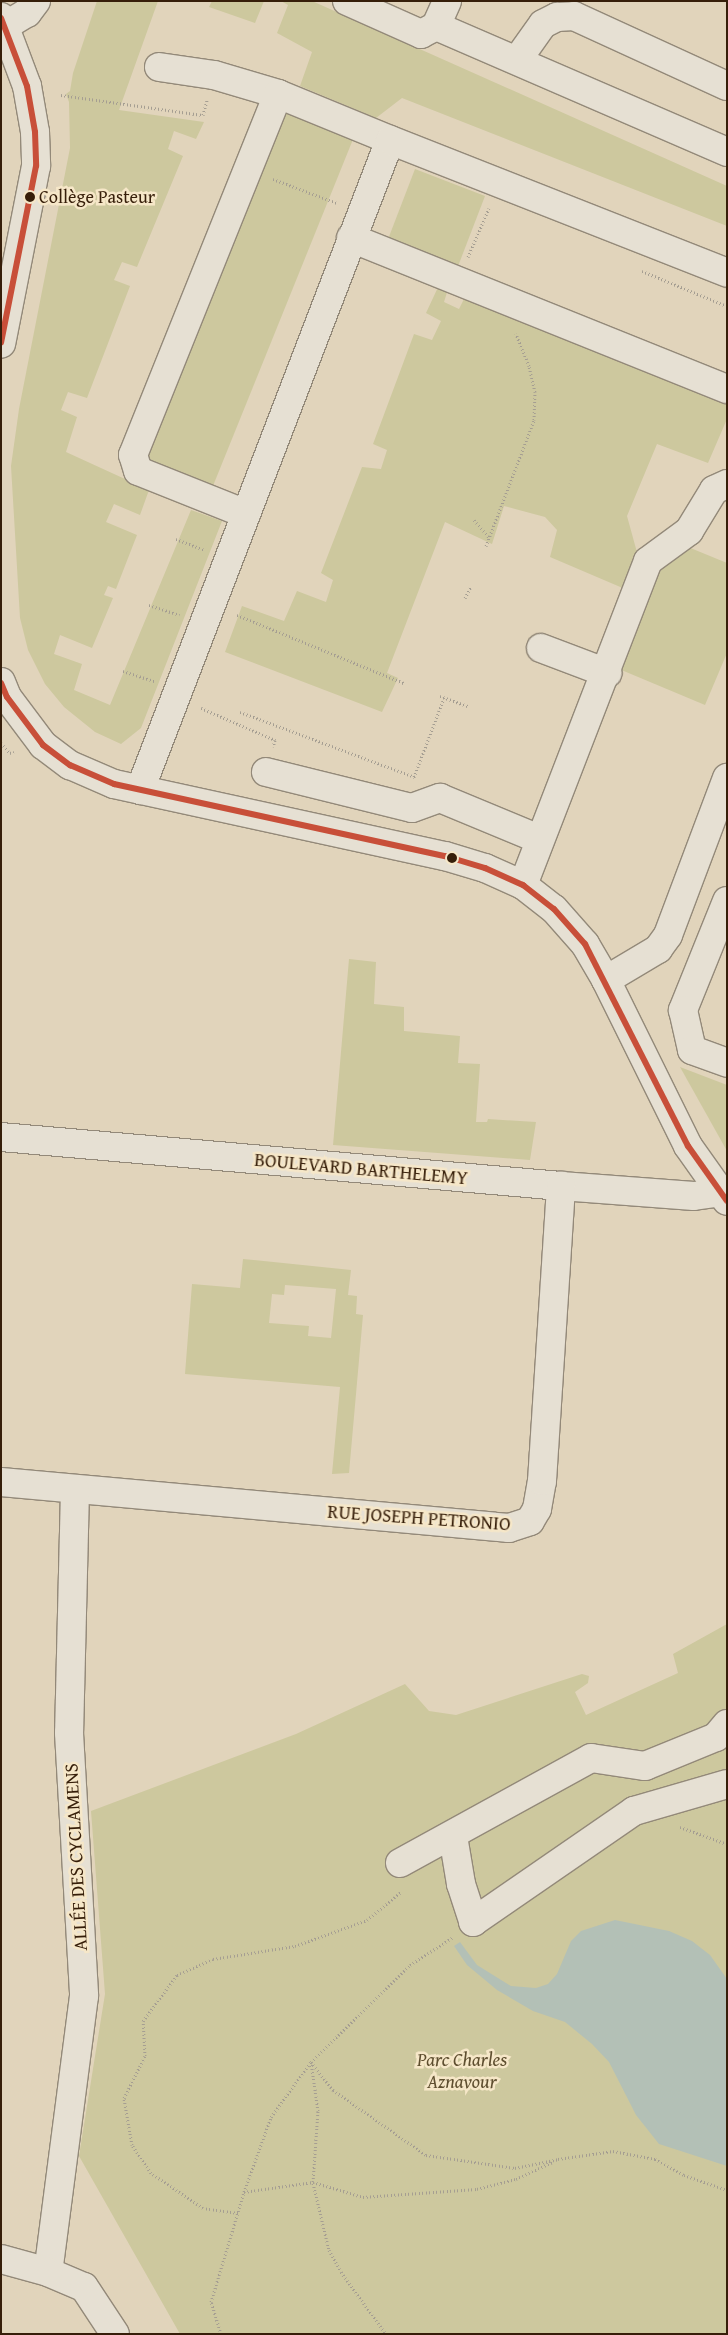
<!DOCTYPE html>
<meta charset="utf-8">
<style>
body{margin:0}
#map{position:relative;width:728px;height:2335px;overflow:hidden;background:#e1d4bb;font-family:"Gentium Book Plus",serif}
div>[style]{position:absolute}
.green>*{inset:0;background:#cdc89e;transform-origin:0 0}
.water>*{inset:0;background:#b3c0b6}
.path>*{height:3px;margin-top:-1.5px;transform-origin:0;background:repeating-linear-gradient(90deg,#a59e92 0 1px,transparent 0 3.5px)}
.roads{filter:drop-shadow(1px 0 #938979) drop-shadow(-1px 0 #938979) drop-shadow(0 1px #938979) drop-shadow(0 -1px #938979)}
.minor>*{height:28px;margin:-14px;padding:0 14px;transform-origin:14px;border-radius:14px;background:#e6e0d3}
.bus-1>*{height:6px;margin:-3px;padding:0 3px;transform-origin:3px;border-radius:3px;background:#c84f39}
.dots>*{width:14px;height:14px;translate:-50% -50%;box-sizing:border-box;border:2px solid #f6e7c8;border-radius:50%}
span{translate:-50% -50%;white-space:nowrap;text-align:center;line-height:1.15;-webkit-text-stroke:5px #f6e7c8;paint-order:stroke}
.bus-label{font-size:18px;color:#361e09}
.left{translate:0 -50%;text-align:left}
.street-label{font-size:19px;color:#361e09}
.park-label{font-size:19px;color:#5e4e2f;font-style:italic}
.frame{position:absolute;inset:0;border:2px solid #361e09;pointer-events:none}
</style>
<div id="map">
<div class="green">
<i style="clip-path:polygon(97px 1px,158px 1px,119px 110px,204px 122px,196px 139px,174px 131px,168px 149px,183px 156px,137px 267px,122px 262px,114px 280px,130px 286px,87px 398px,68px 392px,61px 410px,77px 417px,66px 452px,149px 490px,140px 515px,114px 504px,106px 522px,137px 535px,116px 589px,108px 586px,104px 595px,113px 598px,92px 648px,60px 635px,54px 654px,82px 664px,74px 690px,110px 705px,191px 510px,222px 521px,141px 728px,121px 744px,95px 732px,64px 707px,45px 684px,28px 650px,20px 618px,11px 466px,19px 409px,70px 148px,69px 102px,66px 94px,70px 91px,73px 73px)"></i>
<i style="clip-path:polygon(212px 1px,264px 1px,255px 23px,209px 7px)"></i>
<i style="clip-path:polygon(281px 1px,312px 1px,727px 186px,727px 226px,402px 98px,376px 118px,300px 86px,312px 52px,277px 33px,288px 5px)"></i>
<i style="left:284px;top:110px;width:75px;height:375px;rotate:22deg"></i>
<i style="left:415px;top:169px;width:75px;height:75px;rotate:21deg"></i>
<i style="clip-path:polygon(440px 283px,449px 286px,444px 302px,459px 309px,467px 293px,727px 396px,727px 419px,708px 463px,657px 444px,627px 516px,638px 556px,625px 589px,550px 557px,557px 530px,545px 517px,504px 506px,492px 544px,445px 522px,387px 673px,398px 678px,382px 712px,225px 652px,242px 606px,284px 621px,297px 591px,326px 602px,333px 580px,321px 573px,362px 467px,381px 469px,387px 450px,373px 444px,414px 334px,432px 340px,441px 321px,426px 313px)"></i>
<i style="clip-path:polygon(688px 547px,727px 563px,727px 653px,705px 705px,619px 669px,656px 570px)"></i>
<i style="clip-path:polygon(349px 959px,376px 962px,374px 1004px,404px 1007px,404px 1031px,460px 1036px,458px 1063px,480px 1064px,476px 1122px,487px 1122px,488px 1119px,536px 1122px,530px 1160px,333px 1145px)"></i>
<i style="clip-path:polygon(680px 1067px,727px 1085px,727px 1151px)"></i>
<i style="clip-path:polygon(evenodd,243px 1259px,351px 1270px,348px 1295px,357px 1296px,356px 1314px,363px 1315px,349px 1473px,332px 1474px,340px 1387px,185px 1374px,192px 1284px,240px 1288px,243px 1259px,285px 1285px,336px 1289px,331px 1338px,308px 1336px,309px 1326px,269px 1323px,272px 1294px,284px 1295px,285px 1285px)"></i>
<i style="clip-path:polygon(727px 1624px,727px 2334px,180px 2334px,79px 2156px,105px 1994px,91px 1811px,296px 1734px,405px 1684px,429px 1711px,456px 1715px,582px 1674px,589px 1676px,588px 1683px,575px 1692px,586px 1715px,678px 1673px,673px 1654px)"></i>
</div>
<div class="water">
<i style="clip-path:polygon(615px 1920px,669px 1931px,692px 1941px,710px 1955px,727px 1979px,727px 2166px,659px 2144px,636px 2115px,609px 2062px,592px 2044px,565px 2022px,533px 2011px,497px 1990px,467px 1965px,454px 1946px,460px 1942px,477px 1965px,511px 1986px,536px 1988px,548px 1984px,557px 1974px,571px 1941px,581px 1931px)"></i>
</div>
<div class="path">
<i style="left:61px;top:95px;width:143px;rotate:8deg"></i>
<i style="left:203px;top:115px;width:16px;rotate:-75deg"></i>
<i style="left:273px;top:179px;width:68px;rotate:20.6deg"></i>
<i style="left:468px;top:257px;width:53px;rotate:-66.8deg"></i>
<i style="left:642px;top:271px;width:92px;rotate:22.4deg"></i>
<i style="left:474px;top:520px;width:23px;rotate:49deg"></i>
<i style="left:176px;top:539px;width:31px;rotate:21deg"></i>
<i style="left:486px;top:546px;width:135px;rotate:-69.1deg"></i>
<i style="left:534px;top:420px;width:28px;rotate:-88deg"></i>
<i style="left:535px;top:392px;width:27px;rotate:-103deg"></i>
<i style="left:529px;top:366px;width:35px;rotate:-112deg"></i>
<i style="left:465px;top:598px;width:13px;rotate:-63deg"></i>
<i style="left:149px;top:605px;width:32px;rotate:18deg"></i>
<i style="left:237px;top:615px;width:180px;rotate:22.2deg"></i>
<i style="left:123px;top:671px;width:33px;rotate:18deg"></i>
<i style="left:440px;top:696px;width:30px;rotate:20deg"></i>
<i style="left:201px;top:708px;width:81px;rotate:23.4deg"></i>
<i style="left:275px;top:740px;width:7px;rotate:106deg"></i>
<i style="left:240px;top:712px;width:187px;rotate:20.4deg"></i>
<i style="left:1px;top:743px;width:13px;rotate:48deg"></i>
<i style="left:10px;top:753px;width:4px;rotate:-14deg"></i>
<i style="left:414px;top:777px;width:85px;rotate:-69.2deg"></i>
<i style="left:680px;top:1827px;width:50px;rotate:19.9deg"></i>
<i style="left:558px;top:2159px;width:56px;rotate:-8.3deg"></i>
<i style="left:613px;top:2151px;width:43px;rotate:10.8deg"></i>
<i style="left:655px;top:2159px;width:33px;rotate:29deg"></i>
<i style="left:684px;top:2175px;width:46px;rotate:19.2deg"></i>
<i style="left:313px;top:2182px;width:52px;rotate:16.7deg"></i>
<i style="left:363px;top:2197px;width:114px;rotate:-4deg"></i>
<i style="left:477px;top:2189px;width:40px;rotate:-14.4deg"></i>
<i style="left:516px;top:2179px;width:40px;rotate:-25deg"></i>
<i style="left:313px;top:2183px;width:69px;rotate:76.6deg"></i>
<i style="left:329px;top:2250px;width:25px;rotate:61deg"></i>
<i style="left:341px;top:2272px;width:77px;rotate:54deg"></i>
<i style="left:244px;top:2192px;width:70px;rotate:-8.2deg"></i>
<i style="left:313px;top:2182px;width:71px;rotate:-86deg"></i>
<i style="left:318px;top:2111px;width:49px;rotate:-98.1deg"></i>
<i style="left:311px;top:2062px;width:139px;rotate:-44.4deg"></i>
<i style="left:410px;top:1965px;width:51px;rotate:-33.1deg"></i>
<i style="left:238px;top:2213px;width:35px;rotate:-172deg"></i>
<i style="left:203px;top:2208px;width:63px;rotate:-146.1deg"></i>
<i style="left:151px;top:2173px;width:34px;rotate:-124deg"></i>
<i style="left:132px;top:2145px;width:48px;rotate:-99.7deg"></i>
<i style="left:124px;top:2098px;width:47px;rotate:-63.4deg"></i>
<i style="left:145px;top:2056px;width:35px;rotate:-93deg"></i>
<i style="left:143px;top:2021px;width:57px;rotate:-53.5deg"></i>
<i style="left:177px;top:1975px;width:39px;rotate:-24deg"></i>
<i style="left:213px;top:1959px;width:83px;rotate:-9deg"></i>
<i style="left:295px;top:1946px;width:77px;rotate:-19.9deg"></i>
<i style="left:367px;top:1920px;width:45px;rotate:-39.6deg"></i>
<i style="left:221px;top:2334px;width:34px;rotate:-107deg"></i>
<i style="left:211px;top:2302px;width:115px;rotate:-73.3deg"></i>
<i style="left:244px;top:2192px;width:80px;rotate:-70.2deg"></i>
<i style="left:271px;top:2117px;width:68px;rotate:-54deg"></i>
<i style="left:311px;top:2062px;width:36px;rotate:52deg"></i>
<i style="left:333px;top:2090px;width:113px;rotate:35deg"></i>
<i style="left:426px;top:2155px;width:90px;rotate:8.3deg"></i>
<i style="left:515px;top:2168px;width:45px;rotate:-11.6deg"></i>
</div>
<div class="roads">
<div class="minor">
<i style="left:347px;top:1px;width:81px;rotate:24deg"></i>
<i style="left:421px;top:34px;width:17px;rotate:-28deg"></i>
<i style="left:436px;top:26px;width:27px;rotate:-66deg"></i>
<i style="left:1px;top:17px;width:74px;rotate:69.4deg"></i>
<i style="left:27px;top:86px;width:47px;rotate:80.1deg"></i>
<i style="left:35px;top:132px;width:34px;rotate:88deg"></i>
<i style="left:36px;top:166px;width:181px;rotate:101.1deg"></i>
<i style="left:5px;top:26px;width:26px;rotate:-31deg"></i>
<i style="left:27px;top:13px;width:15px;rotate:-53deg"></i>
<i style="left:436px;top:26px;width:317px;rotate:23.4deg"></i>
<i style="left:518px;top:59px;width:43px;rotate:-54.5deg"></i>
<i style="left:543px;top:24px;width:16px;rotate:-27deg"></i>
<i style="left:557px;top:17px;width:17px;rotate:-3deg"></i>
<i style="left:574px;top:16px;width:168px;rotate:24.6deg"></i>
<i style="left:159px;top:67px;width:56px;rotate:8.3deg"></i>
<i style="left:214px;top:75px;width:67px;rotate:16.5deg"></i>
<i style="left:278px;top:94px;width:121px;rotate:22.3deg"></i>
<i style="left:351px;top:238px;width:405px;rotate:21.9deg"></i>
<i style="left:246px;top:514px;width:116px;rotate:-158.3deg"></i>
<i style="left:138px;top:471px;width:17px;rotate:-107deg"></i>
<i style="left:133px;top:455px;width:389px;rotate:-68.1deg"></i>
<i style="left:541px;top:648px;width:71px;rotate:20.7deg"></i>
<i style="left:1px;top:682px;width:16px;rotate:68deg"></i>
<i style="left:7px;top:697px;width:60px;rotate:53.1deg"></i>
<i style="left:43px;top:745px;width:34px;rotate:37deg"></i>
<i style="left:70px;top:765px;width:48px;rotate:23.4deg"></i>
<i style="left:114px;top:784px;width:339px;rotate:12.3deg"></i>
<i style="left:445px;top:856px;width:42px;rotate:16.7deg"></i>
<i style="left:485px;top:868px;width:42px;rotate:24.1deg"></i>
<i style="left:523px;top:885px;width:39px;rotate:38deg"></i>
<i style="left:554px;top:909px;width:47px;rotate:48.5deg"></i>
<i style="left:585px;top:944px;width:42px;rotate:59.7deg"></i>
<i style="left:606px;top:980px;width:185px;rotate:63.7deg"></i>
<i style="left:688px;top:1146px;width:67px;rotate:54.7deg"></i>
<i style="left:266px;top:772px;width:150px;rotate:13.9deg"></i>
<i style="left:412px;top:808px;width:30px;rotate:-20deg"></i>
<i style="left:440px;top:798px;width:107px;rotate:22.5deg"></i>
<i style="left:140px;top:790px;width:696px;rotate:-68.96deg"></i>
<i style="left:390px;top:140px;width:362px;rotate:21.5deg"></i>
<i style="left:523px;top:885px;width:347px;rotate:-68.9deg"></i>
<i style="left:648px;top:561px;width:51px;rotate:-36.2deg"></i>
<i style="left:689px;top:531px;width:48px;rotate:-58.6deg"></i>
<i style="left:714px;top:490px;width:14px;rotate:-25deg"></i>
<i style="left:727px;top:901px;width:118px;rotate:112deg"></i>
<i style="left:683px;top:1010px;width:41px;rotate:77.3deg"></i>
<i style="left:692px;top:1050px;width:37px;rotate:20deg"></i>
<i style="left:606px;top:980px;width:61px;rotate:-30.8deg"></i>
<i style="left:658px;top:949px;width:17px;rotate:-54deg"></i>
<i style="left:668px;top:935px;width:168px;rotate:-69.4deg"></i>
<i style="left:1px;top:1137px;width:562px;rotate:5deg"></i>
<i style="left:561px;top:1186px;width:133px;rotate:4.3deg"></i>
<i style="left:694px;top:1196px;width:27px;rotate:-8deg"></i>
<i style="left:1px;top:1482px;width:510px;rotate:5.17deg"></i>
<i style="left:509px;top:1528px;width:22px;rotate:-18deg"></i>
<i style="left:530px;top:1521px;width:14px;rotate:-60deg"></i>
<i style="left:537px;top:1509px;width:28px;rotate:-80deg"></i>
<i style="left:542px;top:1481px;width:296px;rotate:-86.3deg"></i>
<i style="left:75px;top:1490px;width:243px;rotate:91.4deg"></i>
<i style="left:69px;top:1733px;width:263px;rotate:86.7deg"></i>
<i style="left:84px;top:1996px;width:278px;rotate:97.4deg"></i>
<i style="left:48px;top:2272px;width:39px;rotate:23deg"></i>
<i style="left:84px;top:2287px;width:56px;rotate:56.6deg"></i>
<i style="left:453px;top:1836px;width:49px;rotate:80.5deg"></i>
<i style="left:461px;top:1884px;width:40px;rotate:72deg"></i>
<i style="left:473px;top:1922px;width:196px;rotate:-34.6deg"></i>
<i style="left:634px;top:1811px;width:97px;rotate:-16.2deg"></i>
<i style="left:400px;top:1863px;width:218px;rotate:-28.8deg"></i>
<i style="left:591px;top:1758px;width:55px;rotate:8.4deg"></i>
<i style="left:645px;top:1766px;width:77px;rotate:-22.2deg"></i>
<i style="left:716px;top:1737px;width:17px;rotate:-50deg"></i>
<i style="left:1px;top:2259px;width:49px;rotate:15.5deg"></i>
</div>
</div>
<div class="bus-1">
<i style="left:1px;top:18px;width:73px;rotate:69.1deg"></i>
<i style="left:27px;top:86px;width:47px;rotate:80.1deg"></i>
<i style="left:35px;top:132px;width:34px;rotate:88deg"></i>
<i style="left:36px;top:166px;width:180px;rotate:101.2deg"></i>
<i style="left:1px;top:683px;width:15px;rotate:67deg"></i>
<i style="left:7px;top:697px;width:60px;rotate:53.1deg"></i>
<i style="left:43px;top:745px;width:34px;rotate:37deg"></i>
<i style="left:70px;top:765px;width:48px;rotate:23.4deg"></i>
<i style="left:114px;top:784px;width:339px;rotate:12.3deg"></i>
<i style="left:445px;top:856px;width:42px;rotate:16.7deg"></i>
<i style="left:485px;top:868px;width:42px;rotate:24.1deg"></i>
<i style="left:523px;top:885px;width:39px;rotate:38deg"></i>
<i style="left:554px;top:909px;width:47px;rotate:48.5deg"></i>
<i style="left:585px;top:944px;width:227px;rotate:63deg"></i>
<i style="left:688px;top:1146px;width:67px;rotate:54.7deg"></i>
</div>
<div class="dots">
<i style="left:30px;top:197px;background:#361e09"></i>
<i style="left:452px;top:858px;background:#361e09"></i>
</div>
<div class="bus-label">
<span class="left" style="left:39px;top:197px">Collège Pasteur</span>
</div>
<div class="street-label">
<span style="left:361px;top:1169px;rotate:5deg">BOULEVARD BARTHELEMY</span>
<span style="left:419px;top:1518px;rotate:4deg">RUE JOSEPH PETRONIO</span>
<span style="left:76px;top:1857px;rotate:-93deg">ALLÉE DES CYCLAMENS</span>
</div>
<div class="park-label">
<span style="left:462px;top:2071px">Parc Charles<br>Aznavour</span>
</div>
<div class="frame"></div>
</div>
